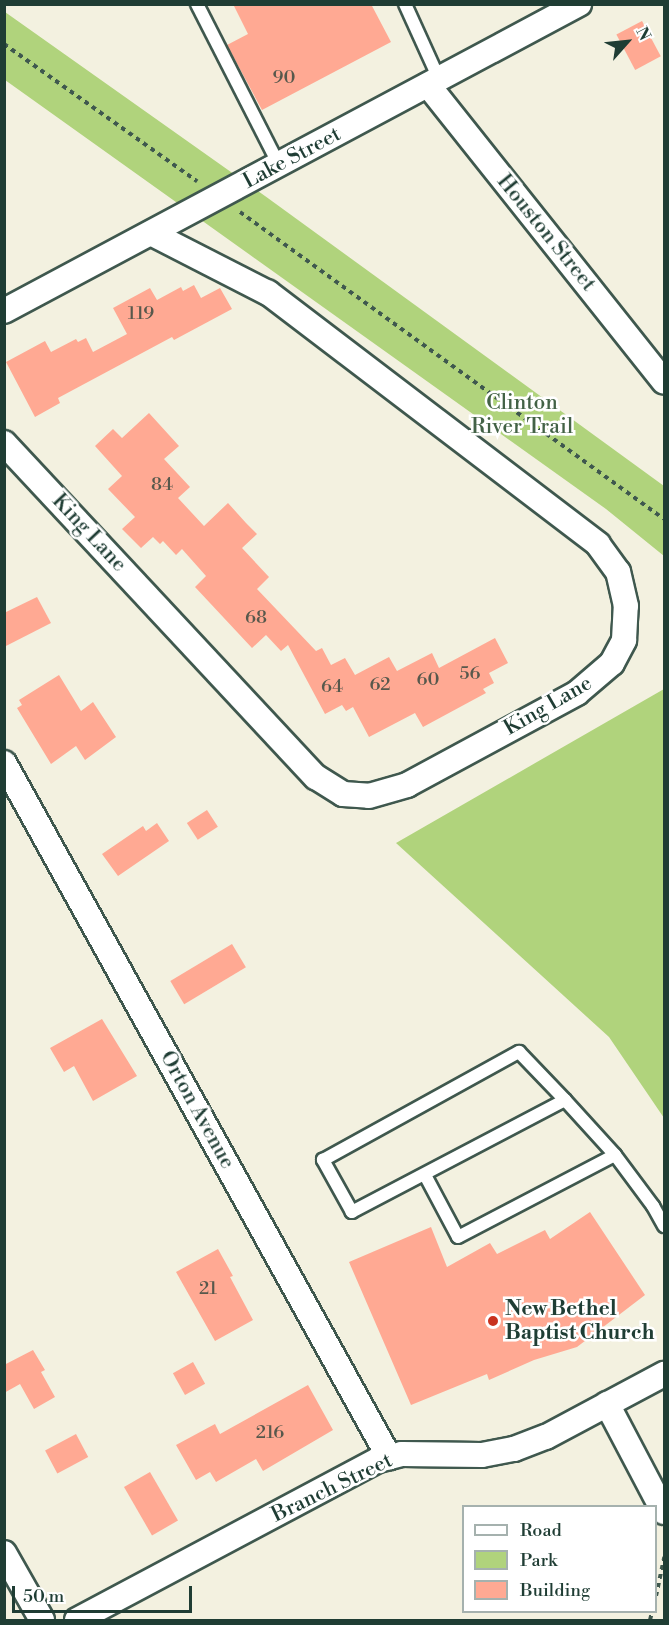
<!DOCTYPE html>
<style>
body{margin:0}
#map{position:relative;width:669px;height:1625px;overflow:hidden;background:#f3f1e0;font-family:"Libre Bodoni",serif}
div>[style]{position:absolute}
.green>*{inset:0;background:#b0d37c}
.building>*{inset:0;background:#ffa993;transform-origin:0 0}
.path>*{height:4px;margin-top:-2px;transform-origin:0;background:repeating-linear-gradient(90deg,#3f584e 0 4.5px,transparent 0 9px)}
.roads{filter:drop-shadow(2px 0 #3f584e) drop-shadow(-2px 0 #3f584e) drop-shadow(0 2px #3f584e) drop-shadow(0 -2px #3f584e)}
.service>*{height:12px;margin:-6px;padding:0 6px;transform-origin:6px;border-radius:6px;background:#fff}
.minor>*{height:24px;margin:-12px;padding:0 12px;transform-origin:12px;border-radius:12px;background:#fff}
.dots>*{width:16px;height:16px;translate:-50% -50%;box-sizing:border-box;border:3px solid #fff;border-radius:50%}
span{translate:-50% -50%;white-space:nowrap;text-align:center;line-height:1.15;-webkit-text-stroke:5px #fff;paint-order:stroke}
.number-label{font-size:18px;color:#57584c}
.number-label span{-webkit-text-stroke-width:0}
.street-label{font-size:21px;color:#1f3d34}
.park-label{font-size:21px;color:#436246}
.poi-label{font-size:21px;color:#1f3d34;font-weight:700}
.left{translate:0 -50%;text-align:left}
.frame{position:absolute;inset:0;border:6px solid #1f3d34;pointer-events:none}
.legend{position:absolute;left:462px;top:1505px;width:195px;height:108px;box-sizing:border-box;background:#fff;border:2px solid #a5b1ae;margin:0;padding:8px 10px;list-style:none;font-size:18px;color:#1f3d34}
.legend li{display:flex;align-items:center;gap:12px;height:30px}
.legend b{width:30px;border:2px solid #a5b1ae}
.north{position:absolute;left:597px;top:12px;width:60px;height:60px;-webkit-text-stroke:4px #fff;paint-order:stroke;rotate:63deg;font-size:16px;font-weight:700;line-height:24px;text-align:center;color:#1f3d34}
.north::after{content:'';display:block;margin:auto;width:21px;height:27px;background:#1f3d34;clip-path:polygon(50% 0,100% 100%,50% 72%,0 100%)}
.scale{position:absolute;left:12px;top:1586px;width:180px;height:27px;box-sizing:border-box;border:3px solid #1f3d34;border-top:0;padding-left:8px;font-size:18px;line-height:21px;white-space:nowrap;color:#1f3d34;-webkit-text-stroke:4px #fff;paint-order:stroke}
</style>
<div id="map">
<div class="green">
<i style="clip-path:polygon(5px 12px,265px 196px,664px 486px,664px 556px,606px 509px,5px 80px)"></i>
<i style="clip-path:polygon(664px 689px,664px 1118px,609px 1037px,396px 843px)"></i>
</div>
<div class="building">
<i style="clip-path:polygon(233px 4px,371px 4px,391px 42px,262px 110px,227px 45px,248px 34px)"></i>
<i style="left:642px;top:21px;width:40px;height:29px;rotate:62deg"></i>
<i style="clip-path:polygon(194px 285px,201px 298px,220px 288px,232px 309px,174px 340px,172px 337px,58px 398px,60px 403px,35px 417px,6px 362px,45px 341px,51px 352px,76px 339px,78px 342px,86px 338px,93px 352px,127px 334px,113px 308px,150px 288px,157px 300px,181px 287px,183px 291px)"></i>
<i style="clip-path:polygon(149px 413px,179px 446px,164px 459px,190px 487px,178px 498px,204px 526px,228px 503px,246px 523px,257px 534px,242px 548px,269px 577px,257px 589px,316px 651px,322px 648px,331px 665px,345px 658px,355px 675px,389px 657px,397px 671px,432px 653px,439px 668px,495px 638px,508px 663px,489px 673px,494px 683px,483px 689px,486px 693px,423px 727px,415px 713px,369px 737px,353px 707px,346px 711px,342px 705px,325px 714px,288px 645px,281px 651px,266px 635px,252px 648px,195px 587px,206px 576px,182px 549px,176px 555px,163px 541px,160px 544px,153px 537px,141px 548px,122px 529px,135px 517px,108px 489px,122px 476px,95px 446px,113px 429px,122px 438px)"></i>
<i style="clip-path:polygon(37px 597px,51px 623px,4px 647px,4px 613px)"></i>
<i style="clip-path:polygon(59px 675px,81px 711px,93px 702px,116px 737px,85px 760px,76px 746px,51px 764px,17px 708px,22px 705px,19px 700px)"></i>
<i style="left:207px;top:810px;width:20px;height:24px;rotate:57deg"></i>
<i style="clip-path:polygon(157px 823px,169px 841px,118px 876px,102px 854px,143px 826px,146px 831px)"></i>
<i style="left:232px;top:944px;width:27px;height:72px;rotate:59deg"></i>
<i style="clip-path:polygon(102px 1019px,137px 1076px,93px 1101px,74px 1066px,64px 1072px,50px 1048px)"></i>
<i style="clip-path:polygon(590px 1212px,645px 1295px,577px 1347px,534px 1360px,489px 1380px,487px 1374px,411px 1405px,349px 1262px,431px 1227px,447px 1267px,490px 1243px,497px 1254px,545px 1230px,550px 1239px)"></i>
<i style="clip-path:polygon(218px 1249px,233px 1276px,230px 1277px,253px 1320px,215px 1341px,176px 1272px)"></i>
<i style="clip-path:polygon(33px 1350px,45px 1370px,41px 1372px,55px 1397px,34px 1409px,20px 1384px,4px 1393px,4px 1365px)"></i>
<i style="left:193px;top:1362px;width:25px;height:23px;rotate:61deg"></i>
<i style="clip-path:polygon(308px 1385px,333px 1430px,263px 1471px,256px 1459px,216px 1482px,210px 1472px,196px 1480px,176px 1445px,215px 1424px,220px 1434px)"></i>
<i style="left:76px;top:1434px;width:26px;height:35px;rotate:62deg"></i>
<i style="left:150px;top:1472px;width:56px;height:30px;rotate:60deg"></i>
</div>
<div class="path">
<i style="left:4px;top:44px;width:237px;rotate:35.4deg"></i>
<i style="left:240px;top:212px;width:523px;rotate:35.91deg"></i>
<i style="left:656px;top:1596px;width:40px;rotate:-78deg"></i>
<i style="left:650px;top:1620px;width:8px;rotate:-76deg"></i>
</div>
<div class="roads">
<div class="service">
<i style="left:197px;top:4px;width:181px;rotate:63deg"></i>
<i style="left:405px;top:4px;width:82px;rotate:65.6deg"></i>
<i style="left:565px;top:1100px;width:241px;rotate:152.3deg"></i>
<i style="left:352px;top:1212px;width:60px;rotate:-119.1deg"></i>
<i style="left:323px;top:1160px;width:224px;rotate:-28.9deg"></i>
<i style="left:519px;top:1052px;width:66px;rotate:46.2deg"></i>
<i style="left:565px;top:1100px;width:74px;rotate:47.7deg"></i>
<i style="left:615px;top:1155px;width:64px;rotate:53.3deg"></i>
<i style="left:653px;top:1206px;width:23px;rotate:61deg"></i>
<i style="left:425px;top:1175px;width:70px;rotate:62deg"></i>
<i style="left:458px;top:1237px;width:177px;rotate:-27.6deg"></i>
</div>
<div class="minor">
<i style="left:428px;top:85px;width:379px;rotate:51.5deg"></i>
<i style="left:4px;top:311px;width:652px;rotate:-28.1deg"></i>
<i style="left:4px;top:443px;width:457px;rotate:47deg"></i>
<i style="left:316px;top:777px;width:32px;rotate:32deg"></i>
<i style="left:343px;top:794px;width:26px;rotate:4deg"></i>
<i style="left:369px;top:796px;width:40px;rotate:-16deg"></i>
<i style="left:407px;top:785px;width:193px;rotate:-28.4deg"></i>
<i style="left:577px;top:693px;width:46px;rotate:-40.6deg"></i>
<i style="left:612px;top:663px;width:26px;rotate:-62deg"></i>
<i style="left:624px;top:640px;width:34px;rotate:-87deg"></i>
<i style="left:626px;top:606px;width:35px;rotate:-103deg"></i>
<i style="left:618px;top:572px;width:34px;rotate:-126deg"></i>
<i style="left:598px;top:544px;width:415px;rotate:-142.7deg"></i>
<i style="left:268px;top:293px;width:131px;rotate:-152.9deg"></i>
<i style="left:4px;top:763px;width:794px;rotate:60.98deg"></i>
<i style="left:607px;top:1404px;width:122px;rotate:62.2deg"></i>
<i style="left:4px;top:1553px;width:77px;rotate:60.4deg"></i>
<i style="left:77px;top:1620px;width:341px;rotate:-28deg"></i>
<i style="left:378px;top:1460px;width:25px;rotate:-14deg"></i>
<i style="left:402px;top:1454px;width:80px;rotate:0.7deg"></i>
<i style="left:482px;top:1455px;width:33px;rotate:-11deg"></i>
<i style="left:514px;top:1449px;width:34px;rotate:-21deg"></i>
<i style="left:546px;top:1437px;width:134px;rotate:-28.1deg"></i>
</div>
</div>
<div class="dots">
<i style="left:493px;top:1321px;background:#c8321e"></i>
</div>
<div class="number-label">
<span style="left:284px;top:78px">90</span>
<span style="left:141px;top:314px">119</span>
<span style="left:162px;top:485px">84</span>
<span style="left:256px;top:618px">68</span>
<span style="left:470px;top:674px">56</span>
<span style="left:428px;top:680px">60</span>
<span style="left:380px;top:685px">62</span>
<span style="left:332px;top:687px">64</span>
<span style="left:208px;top:1289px">21</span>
<span style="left:270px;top:1433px">216</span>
</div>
<div class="street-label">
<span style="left:292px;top:158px;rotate:-28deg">Lake Street</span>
<span style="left:546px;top:233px;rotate:51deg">Houston Street</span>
<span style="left:89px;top:533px;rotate:47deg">King Lane</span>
<span style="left:548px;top:706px;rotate:-30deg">King Lane</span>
<span style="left:197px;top:1110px;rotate:61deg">Orton Avenue</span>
<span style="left:332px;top:1488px;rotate:-26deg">Branch Street</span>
</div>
<div class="park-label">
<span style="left:522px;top:415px">Clinton<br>River Trail</span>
</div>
<div class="poi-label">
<span class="left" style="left:505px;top:1321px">New Bethel<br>Baptist Church</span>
</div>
<div class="frame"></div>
<ul class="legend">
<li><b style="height:8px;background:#fff"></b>Road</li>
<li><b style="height:16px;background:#b0d37c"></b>Park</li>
<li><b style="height:16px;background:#ffa993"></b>Building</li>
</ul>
<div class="north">N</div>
<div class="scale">50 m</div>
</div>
